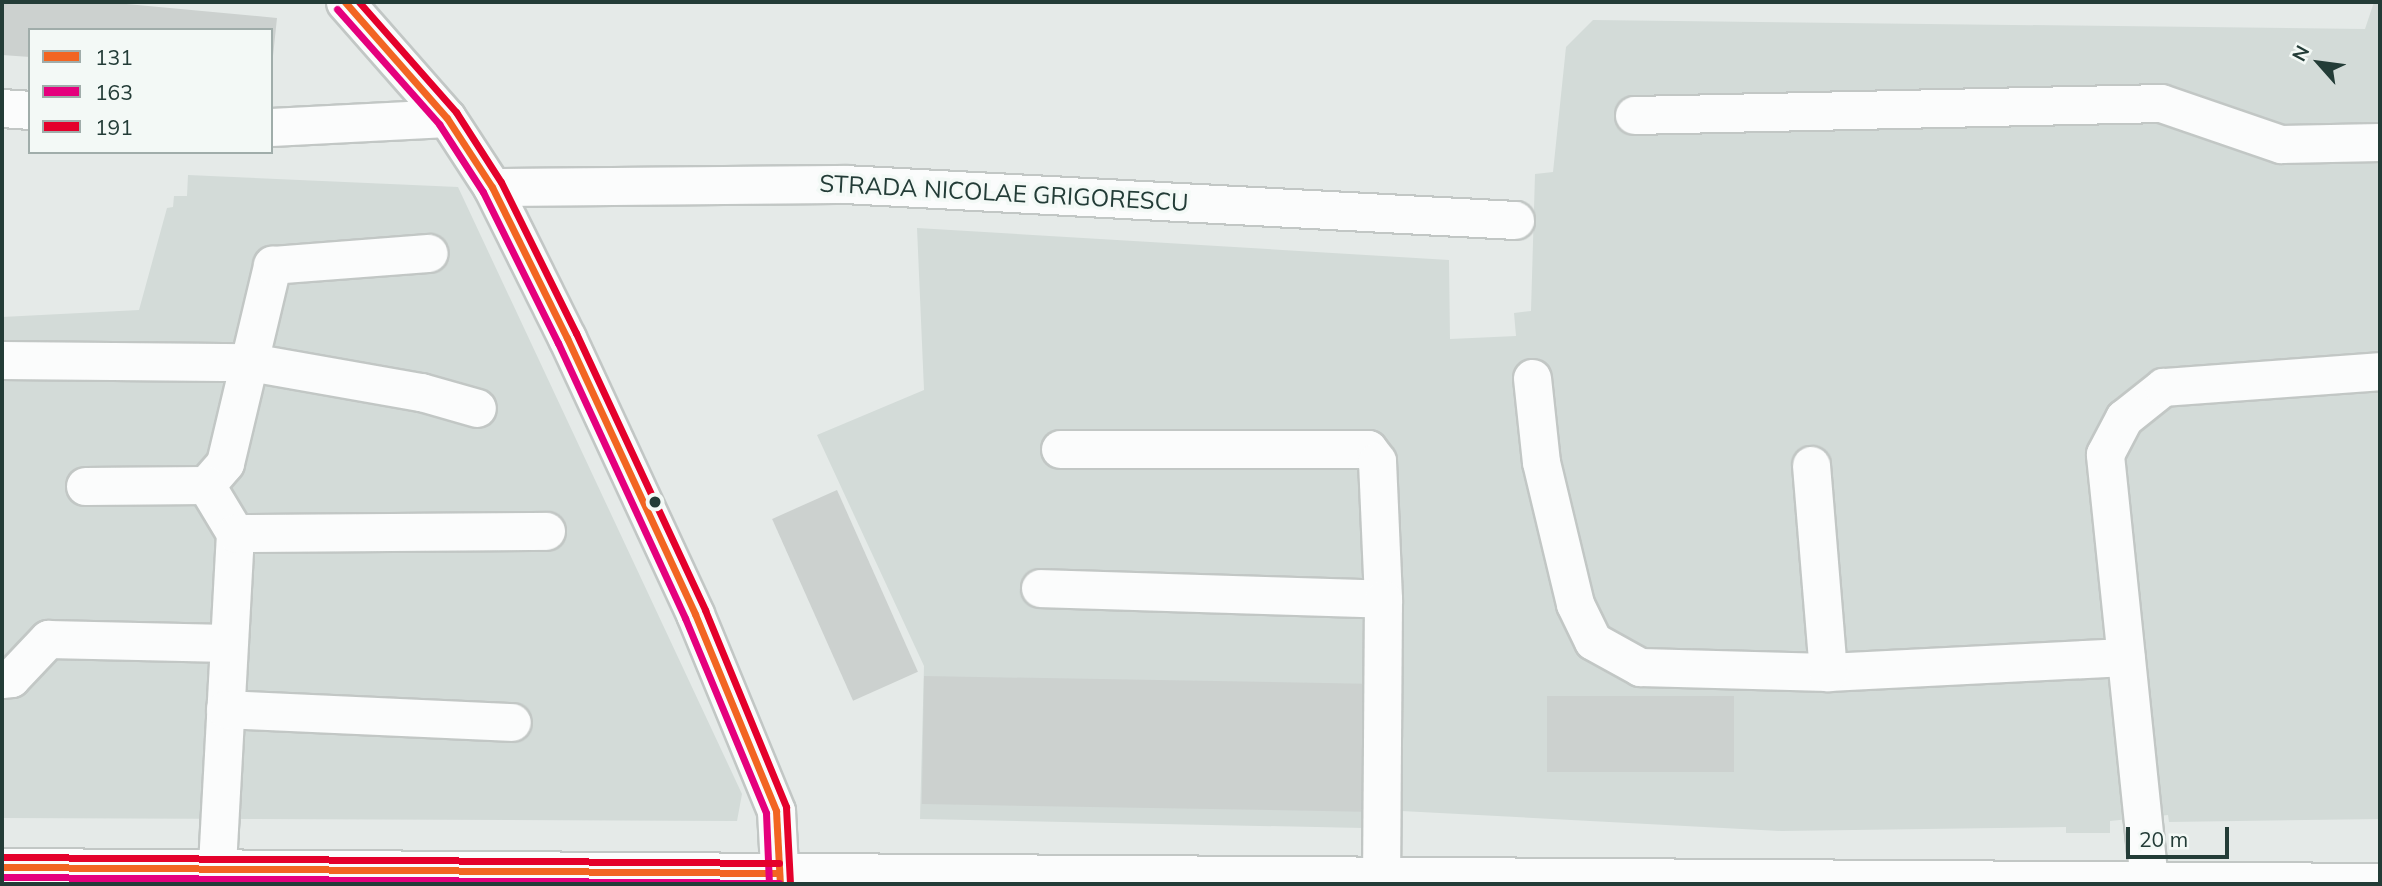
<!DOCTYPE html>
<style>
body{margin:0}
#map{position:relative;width:2382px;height:886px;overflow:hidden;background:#e5eae8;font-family:Mulish,sans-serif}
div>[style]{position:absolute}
.built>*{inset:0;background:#d3dbd8}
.building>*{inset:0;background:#ccd1cf;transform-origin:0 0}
.roads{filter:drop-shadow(2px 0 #c2c7c5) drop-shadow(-2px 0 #c2c7c5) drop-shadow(0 2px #c2c7c5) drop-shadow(0 -2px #c2c7c5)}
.minor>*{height:37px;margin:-18.5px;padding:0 18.5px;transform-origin:18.5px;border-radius:18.5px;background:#fbfcfc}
.bus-1>*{height:7px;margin:-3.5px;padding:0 3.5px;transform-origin:3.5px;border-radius:3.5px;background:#f26522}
.bus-2>*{height:7px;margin:-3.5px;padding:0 3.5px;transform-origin:3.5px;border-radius:3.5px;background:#e5007d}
.bus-3>*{height:7px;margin:-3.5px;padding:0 3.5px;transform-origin:3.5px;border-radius:3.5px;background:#e4002b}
.dots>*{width:19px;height:19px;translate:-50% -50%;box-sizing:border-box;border:4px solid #f3f9f6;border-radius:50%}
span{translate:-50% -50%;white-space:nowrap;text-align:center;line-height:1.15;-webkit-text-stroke:7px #f3f9f6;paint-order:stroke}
.street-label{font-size:24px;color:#233c37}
.frame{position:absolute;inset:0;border:4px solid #233c37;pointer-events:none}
.legend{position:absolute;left:28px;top:28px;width:245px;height:126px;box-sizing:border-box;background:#f3f9f6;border:2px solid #a0adaa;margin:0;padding:9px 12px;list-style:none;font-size:21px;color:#233c37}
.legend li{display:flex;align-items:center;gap:14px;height:35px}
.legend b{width:35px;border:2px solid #a0adaa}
.north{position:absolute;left:2284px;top:28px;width:70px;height:70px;-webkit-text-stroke:5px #f3f9f6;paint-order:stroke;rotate:298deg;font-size:19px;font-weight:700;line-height:28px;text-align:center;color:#233c37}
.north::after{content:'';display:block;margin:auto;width:24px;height:32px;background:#233c37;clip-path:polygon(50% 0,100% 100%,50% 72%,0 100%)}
.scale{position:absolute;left:2126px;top:827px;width:103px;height:32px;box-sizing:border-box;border:4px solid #233c37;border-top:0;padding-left:9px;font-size:21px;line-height:24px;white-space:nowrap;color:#233c37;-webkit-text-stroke:5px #f3f9f6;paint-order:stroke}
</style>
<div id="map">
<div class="built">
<i style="clip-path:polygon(2374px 2px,2380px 2px,2380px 819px,2169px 822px,2168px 815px,2110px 821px,2110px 833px,2066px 833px,2066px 827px,1781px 831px,1363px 809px,1363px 828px,920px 819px,924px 666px,817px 435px,924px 390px,917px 228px,1449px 260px,1450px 339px,1516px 336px,1514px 313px,1531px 311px,1535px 174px,1553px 172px,1566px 47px,1593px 20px,2365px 29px)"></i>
<i style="clip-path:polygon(188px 175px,458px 187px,742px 794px,737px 821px,2px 818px,2px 317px,139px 310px,167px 208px,173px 207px,174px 196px,187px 196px)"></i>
</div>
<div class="building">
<i style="clip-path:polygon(2px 2px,105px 2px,277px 18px,273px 56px,271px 30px,30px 30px,30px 57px,2px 55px)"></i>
<i style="left:837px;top:490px;width:199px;height:71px;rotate:66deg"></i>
<i style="left:924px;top:676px;width:441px;height:128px;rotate:1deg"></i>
<i style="left:1547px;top:696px;width:187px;height:76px"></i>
</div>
<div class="roads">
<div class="minor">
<i style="left:345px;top:2px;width:154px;rotate:48.7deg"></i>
<i style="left:447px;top:118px;width:82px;rotate:56.9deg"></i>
<i style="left:492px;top:187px;width:169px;rotate:63.6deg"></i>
<i style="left:567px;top:338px;width:304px;rotate:65.1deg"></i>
<i style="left:695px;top:614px;width:213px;rotate:67.6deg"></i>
<i style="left:776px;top:811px;width:73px;rotate:86.9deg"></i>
<i style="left:2px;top:108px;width:28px;rotate:4deg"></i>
<i style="left:1634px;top:115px;width:527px;rotate:-1.3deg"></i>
<i style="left:2161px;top:103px;width:127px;rotate:18.9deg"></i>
<i style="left:2281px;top:144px;width:99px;rotate:-1.2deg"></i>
<i style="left:271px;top:127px;width:176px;rotate:-2.9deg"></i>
<i style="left:492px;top:187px;width:352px;rotate:-0.5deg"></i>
<i style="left:844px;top:184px;width:672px;rotate:3.07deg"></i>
<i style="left:2px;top:360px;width:248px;rotate:0.5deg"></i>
<i style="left:250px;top:362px;width:174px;rotate:10deg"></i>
<i style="left:421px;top:392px;width:58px;rotate:15.9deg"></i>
<i style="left:1532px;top:378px;width:84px;rotate:83.9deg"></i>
<i style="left:1541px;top:462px;width:146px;rotate:76.5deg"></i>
<i style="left:1575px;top:604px;width:41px;rotate:64.1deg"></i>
<i style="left:1593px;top:641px;width:54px;rotate:29deg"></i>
<i style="left:1640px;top:667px;width:188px;rotate:1.5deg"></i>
<i style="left:1828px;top:672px;width:298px;rotate:-2.9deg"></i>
<i style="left:1060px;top:449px;width:308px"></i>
<i style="left:1368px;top:449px;width:15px;rotate:53deg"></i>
<i style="left:1377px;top:461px;width:138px;rotate:87.5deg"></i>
<i style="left:1811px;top:465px;width:208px;rotate:85.3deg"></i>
<i style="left:206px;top:485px;width:29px;rotate:-49deg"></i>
<i style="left:225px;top:463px;width:204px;rotate:-76.6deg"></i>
<i style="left:272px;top:265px;width:157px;rotate:-4.4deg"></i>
<i style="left:85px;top:486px;width:121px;rotate:-0.5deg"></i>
<i style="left:206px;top:485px;width:56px;rotate:58.9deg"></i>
<i style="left:235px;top:533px;width:334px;rotate:93.1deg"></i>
<i style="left:235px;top:533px;width:311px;rotate:-0.4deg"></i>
<i style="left:1040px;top:588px;width:343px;rotate:1.8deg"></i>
<i style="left:1383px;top:599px;width:277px;rotate:90.4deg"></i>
<i style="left:2px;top:679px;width:9px;rotate:-6deg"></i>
<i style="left:11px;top:678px;width:54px;rotate:-46.5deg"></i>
<i style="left:48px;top:639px;width:180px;rotate:1.3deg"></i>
<i style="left:225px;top:709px;width:287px;rotate:2.6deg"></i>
<i style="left:2px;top:867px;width:2378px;rotate:0.36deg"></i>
<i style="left:2149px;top:881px;width:429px;rotate:-95.9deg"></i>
<i style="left:2105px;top:454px;width:41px;rotate:-62.2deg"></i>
<i style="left:2124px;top:418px;width:50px;rotate:-38.5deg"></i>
<i style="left:2163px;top:387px;width:218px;rotate:-4.2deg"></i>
</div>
</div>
<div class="bus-1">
<i style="left:345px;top:2px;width:154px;rotate:48.7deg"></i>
<i style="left:447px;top:118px;width:82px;rotate:56.9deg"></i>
<i style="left:492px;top:187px;width:169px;rotate:63.6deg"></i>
<i style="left:567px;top:338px;width:304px;rotate:65.1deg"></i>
<i style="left:695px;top:614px;width:213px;rotate:67.6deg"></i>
<i style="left:776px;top:811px;width:73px;rotate:86.9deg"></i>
<i style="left:2px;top:867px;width:777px;rotate:0.44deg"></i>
</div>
<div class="bus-2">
<i style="left:337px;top:9px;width:154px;rotate:48.4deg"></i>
<i style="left:439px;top:124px;width:81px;rotate:57.1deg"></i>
<i style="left:483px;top:192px;width:169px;rotate:63.6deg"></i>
<i style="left:558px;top:343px;width:303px;rotate:65.2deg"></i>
<i style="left:685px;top:618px;width:211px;rotate:67.4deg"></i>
<i style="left:766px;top:813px;width:71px;rotate:87.6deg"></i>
<i style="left:2px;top:877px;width:777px;rotate:0.44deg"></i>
</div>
<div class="bus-3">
<i style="left:359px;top:2px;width:147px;rotate:48.6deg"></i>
<i style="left:456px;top:112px;width:83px;rotate:57.3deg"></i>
<i style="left:501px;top:182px;width:169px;rotate:63.6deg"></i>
<i style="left:576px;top:333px;width:306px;rotate:65deg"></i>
<i style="left:705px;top:610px;width:213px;rotate:67.6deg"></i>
<i style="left:786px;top:807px;width:76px;rotate:87deg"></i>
<i style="left:2px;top:857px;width:777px;rotate:0.44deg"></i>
</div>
<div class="dots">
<i style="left:655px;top:502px;background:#233c37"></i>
</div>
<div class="street-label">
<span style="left:1004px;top:193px;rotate:3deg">STRADA NICOLAE GRIGORESCU</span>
</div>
<div class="frame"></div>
<ul class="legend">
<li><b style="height:9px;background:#f26522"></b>131</li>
<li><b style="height:9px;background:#e5007d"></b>163</li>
<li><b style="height:9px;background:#e4002b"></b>191</li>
</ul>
<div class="north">N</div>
<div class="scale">20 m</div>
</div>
